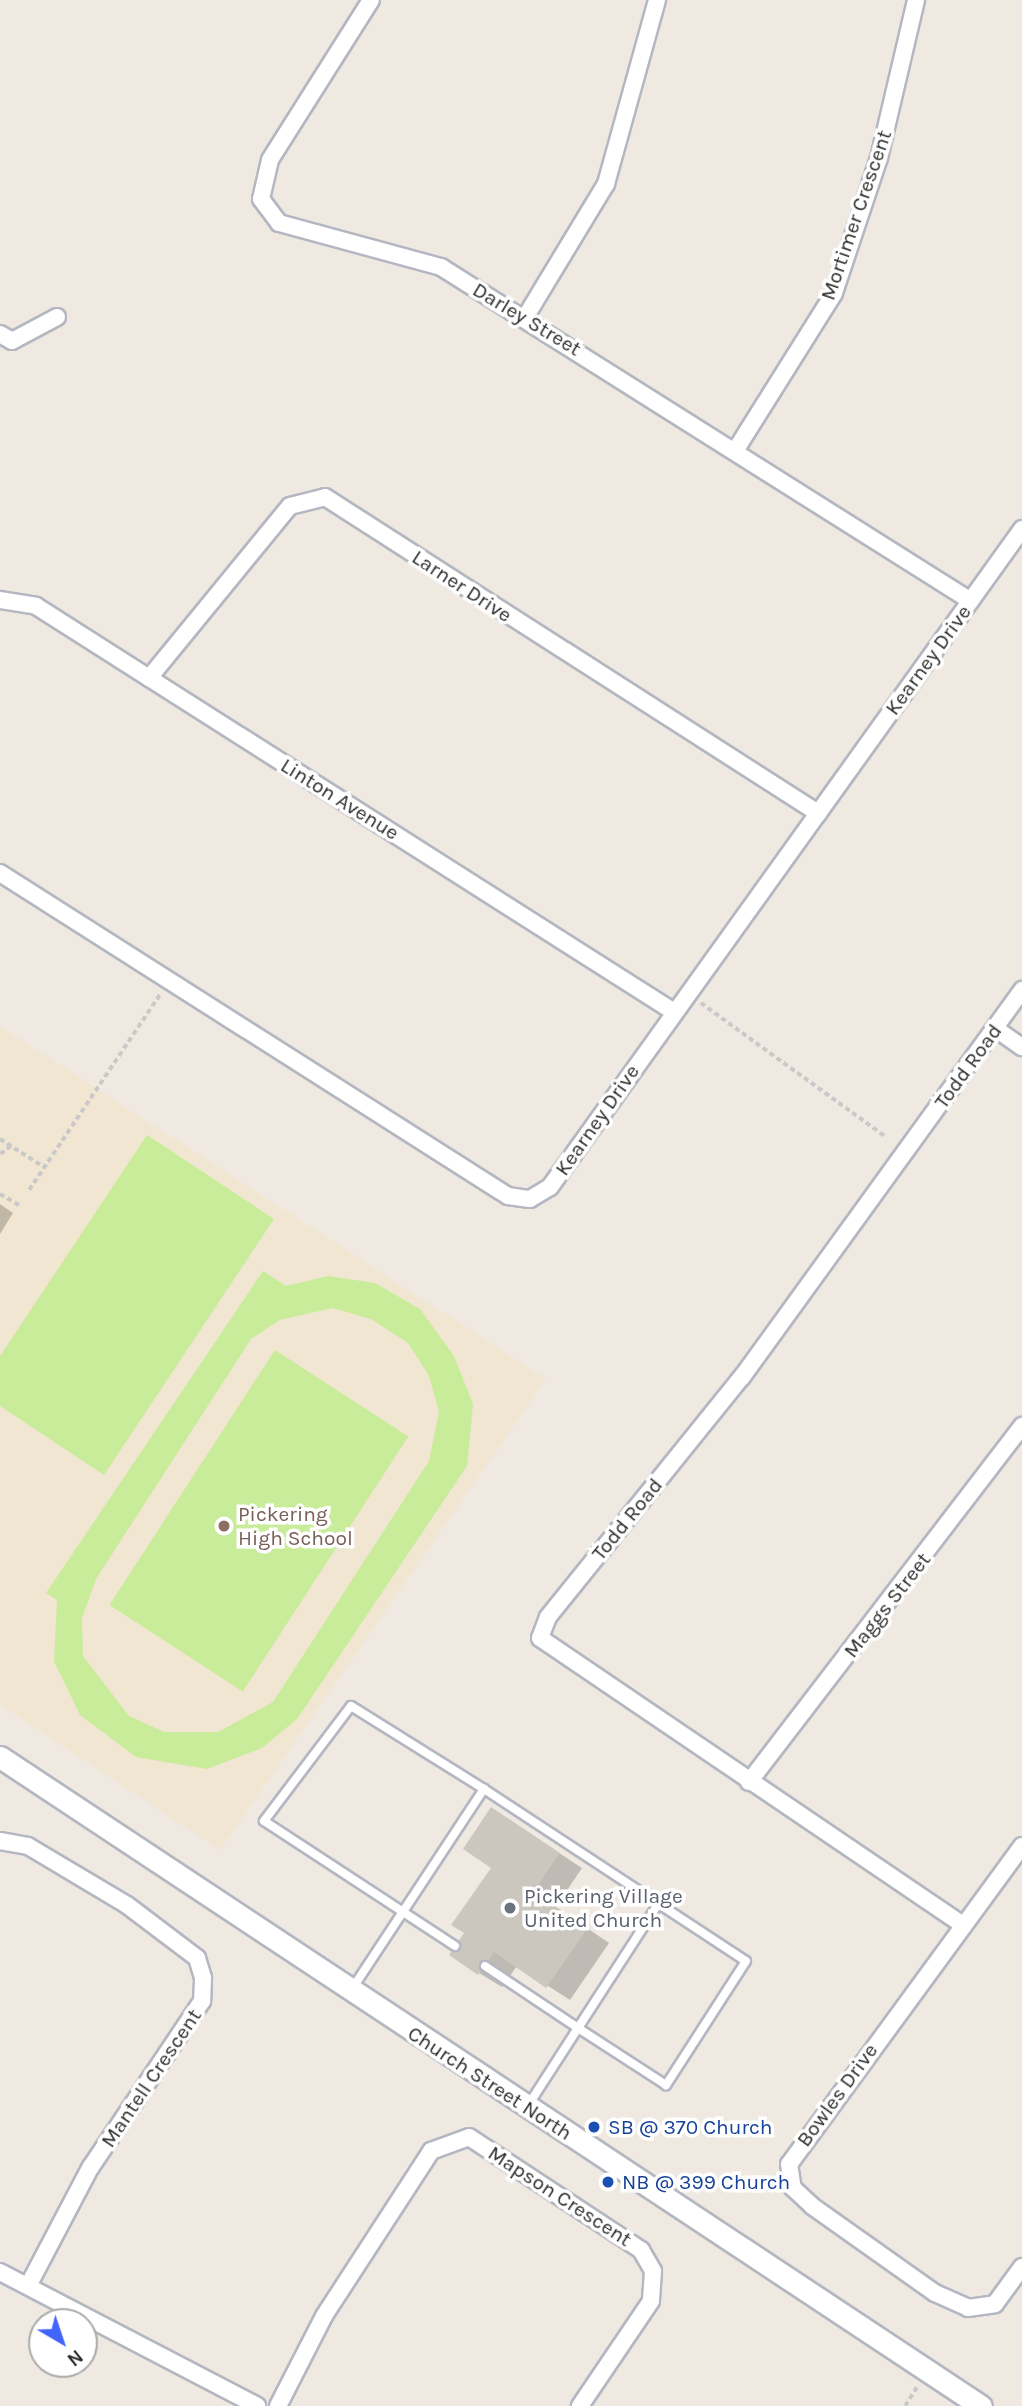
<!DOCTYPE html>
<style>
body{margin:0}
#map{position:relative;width:1022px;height:2406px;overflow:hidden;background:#efe9e1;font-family:Karla,sans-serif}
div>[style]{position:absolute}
.education>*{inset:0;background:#f0e6d1}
.pitch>*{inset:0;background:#c9ec9a;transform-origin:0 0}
.shadow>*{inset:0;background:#0003}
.building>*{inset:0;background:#cbc7bf}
.path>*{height:3.5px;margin-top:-1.75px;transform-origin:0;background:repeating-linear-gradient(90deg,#c9c9c9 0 5px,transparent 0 8.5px)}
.roads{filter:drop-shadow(2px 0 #b4b7c1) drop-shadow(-2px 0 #b4b7c1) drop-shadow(0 2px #b4b7c1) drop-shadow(0 -2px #b4b7c1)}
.service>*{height:8px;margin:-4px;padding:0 4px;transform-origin:4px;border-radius:4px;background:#fff}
.minor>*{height:16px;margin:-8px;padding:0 8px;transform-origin:8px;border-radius:8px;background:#fff}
.tertiary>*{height:21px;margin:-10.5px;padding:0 10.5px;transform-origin:10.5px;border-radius:10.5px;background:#fff}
.dots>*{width:19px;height:19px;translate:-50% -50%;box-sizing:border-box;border:4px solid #fff;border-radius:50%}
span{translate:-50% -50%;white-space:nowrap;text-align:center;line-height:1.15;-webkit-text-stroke:7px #fff;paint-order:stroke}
.street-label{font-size:21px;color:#2e2e2e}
.education-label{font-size:21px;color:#785e54}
.left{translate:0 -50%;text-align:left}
.worship-label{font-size:21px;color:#5b616d}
.transit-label{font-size:21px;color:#164399}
.north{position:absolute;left:28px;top:2308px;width:70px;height:70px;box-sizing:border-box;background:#fff;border:2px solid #ababab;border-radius:50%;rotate:141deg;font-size:19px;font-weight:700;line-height:28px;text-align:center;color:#2e2e2e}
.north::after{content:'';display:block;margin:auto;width:24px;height:32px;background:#4264fb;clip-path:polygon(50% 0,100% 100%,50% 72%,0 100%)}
</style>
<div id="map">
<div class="education">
<i style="clip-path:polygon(0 1026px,546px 1379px,220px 1850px,0 1704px)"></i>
</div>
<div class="pitch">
<i style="clip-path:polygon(147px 1135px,274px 1219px,104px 1475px,0 1406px,0 1356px)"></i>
<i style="clip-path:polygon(evenodd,263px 1271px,286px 1286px,328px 1276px,375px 1283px,420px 1309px,454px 1356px,473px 1404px,467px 1466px,297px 1719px,262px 1748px,207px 1769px,136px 1757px,80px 1715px,54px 1661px,57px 1600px,46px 1593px,263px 1271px,332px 1308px,371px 1319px,408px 1343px,429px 1376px,439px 1412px,429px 1461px,273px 1702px,218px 1732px,164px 1732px,129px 1716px,83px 1656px,82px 1618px,96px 1579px,251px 1339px,280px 1320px,332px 1308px)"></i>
<i style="left:275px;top:1350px;width:159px;height:304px;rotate:33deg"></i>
</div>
<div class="shadow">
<i style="clip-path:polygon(0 1204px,13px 1213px,0 1234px)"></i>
<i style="clip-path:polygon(492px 1809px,582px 1868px,556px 1907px,609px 1943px,570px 2000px,517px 1966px,502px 1987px,479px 1973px,466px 1933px,493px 1867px)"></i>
</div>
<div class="building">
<i style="clip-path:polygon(491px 1807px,560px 1853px,533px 1892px,587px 1929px,546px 1988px,494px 1952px,478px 1975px,449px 1955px,464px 1933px,451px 1925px,491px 1868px,463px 1849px)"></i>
</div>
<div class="path">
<i style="left:701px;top:1003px;width:228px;rotate:35.9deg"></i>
<i style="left:0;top:1139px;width:52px;rotate:32.5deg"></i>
<i style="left:0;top:1154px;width:14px;rotate:-36deg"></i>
<i style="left:29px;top:1190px;width:236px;rotate:-56.2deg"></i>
<i style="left:0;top:1194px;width:22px;rotate:30deg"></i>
<i style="left:905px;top:2406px;width:22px;rotate:-58deg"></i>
</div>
<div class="roads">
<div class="service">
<i style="left:455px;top:1946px;width:228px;rotate:-146.8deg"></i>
<i style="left:264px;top:1821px;width:144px;rotate:-52.9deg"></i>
<i style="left:351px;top:1706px;width:157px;rotate:32deg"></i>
<i style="left:485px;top:1966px;width:112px;rotate:33.7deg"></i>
<i style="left:578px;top:2028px;width:149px;rotate:-57.1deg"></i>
<i style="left:352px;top:1989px;width:240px;rotate:-56.6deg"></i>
<i style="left:484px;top:1789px;width:313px;rotate:33.3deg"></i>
<i style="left:746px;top:1961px;width:148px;rotate:122.8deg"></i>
<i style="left:666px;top:2085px;width:105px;rotate:-147.1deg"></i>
<i style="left:578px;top:2028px;width:90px;rotate:122.8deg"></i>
</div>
<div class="minor">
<i style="left:371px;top:0;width:189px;rotate:122.3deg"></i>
<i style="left:270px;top:160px;width:40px;rotate:103deg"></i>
<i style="left:261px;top:199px;width:30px;rotate:53deg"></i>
<i style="left:279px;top:223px;width:168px;rotate:15.2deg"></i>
<i style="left:441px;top:267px;width:626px;rotate:32.22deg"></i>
<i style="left:526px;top:316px;width:154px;rotate:-58.8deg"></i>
<i style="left:606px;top:184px;width:191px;rotate:-74.5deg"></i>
<i style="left:0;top:334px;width:14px;rotate:30deg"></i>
<i style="left:12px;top:341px;width:51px;rotate:-28.1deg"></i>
<i style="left:735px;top:451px;width:186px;rotate:-57.9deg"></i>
<i style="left:834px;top:293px;width:142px;rotate:-71.6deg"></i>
<i style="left:879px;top:158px;width:162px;rotate:-76.8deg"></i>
<i style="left:0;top:600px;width:36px;rotate:9deg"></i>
<i style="left:36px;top:606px;width:756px;rotate:32.47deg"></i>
<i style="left:149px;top:678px;width:222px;rotate:-50.7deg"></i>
<i style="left:290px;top:506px;width:36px;rotate:-14deg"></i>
<i style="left:325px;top:497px;width:586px;rotate:32.66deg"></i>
<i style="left:0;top:873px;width:602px;rotate:32.45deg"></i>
<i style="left:508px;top:1196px;width:22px;rotate:8deg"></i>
<i style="left:530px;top:1199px;width:23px;rotate:-31deg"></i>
<i style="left:550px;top:1187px;width:810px;rotate:-54.35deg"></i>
<i style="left:996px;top:1029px;width:32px;rotate:35deg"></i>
<i style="left:749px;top:1782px;width:449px;rotate:-52.5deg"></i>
<i style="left:0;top:1841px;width:28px;rotate:10deg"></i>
<i style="left:28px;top:1846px;width:115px;rotate:30.8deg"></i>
<i style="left:127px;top:1905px;width:88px;rotate:37.1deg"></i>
<i style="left:197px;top:1958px;width:21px;rotate:73deg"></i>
<i style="left:203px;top:1978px;width:23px;rotate:92deg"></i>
<i style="left:202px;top:2001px;width:201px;rotate:123.8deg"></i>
<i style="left:90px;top:2168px;width:133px;rotate:117.7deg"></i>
<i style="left:1022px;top:1846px;width:394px;rotate:126.2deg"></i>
<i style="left:789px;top:2164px;width:24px;rotate:81deg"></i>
<i style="left:793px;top:2188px;width:26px;rotate:43deg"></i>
<i style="left:812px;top:2206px;width:151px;rotate:35.3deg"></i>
<i style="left:935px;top:2293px;width:36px;rotate:24deg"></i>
<i style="left:968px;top:2308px;width:27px;rotate:-8deg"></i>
<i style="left:995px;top:2304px;width:46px;rotate:-53.9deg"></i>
<i style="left:963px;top:1925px;width:511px;rotate:-145.84deg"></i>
<i style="left:540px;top:1638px;width:22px;rotate:-69deg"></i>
<i style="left:548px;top:1617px;width:309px;rotate:-51.1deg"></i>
<i style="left:742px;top:1377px;width:478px;rotate:-54.1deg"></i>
<i style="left:0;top:2272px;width:290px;rotate:27.5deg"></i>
<i style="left:278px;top:2406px;width:101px;rotate:-62.9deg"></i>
<i style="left:324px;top:2316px;width:197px;rotate:-57deg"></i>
<i style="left:431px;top:2151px;width:40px;rotate:-20.2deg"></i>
<i style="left:469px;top:2137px;width:206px;rotate:33.3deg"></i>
<i style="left:641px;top:2250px;width:24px;rotate:60deg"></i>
<i style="left:653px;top:2271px;width:30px;rotate:94deg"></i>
<i style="left:651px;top:2301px;width:127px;rotate:124.1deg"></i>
</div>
<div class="tertiary">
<i style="left:0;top:1757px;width:1176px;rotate:33.49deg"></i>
</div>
</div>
<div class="dots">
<i style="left:224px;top:1526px;background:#8d6e63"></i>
<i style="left:510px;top:1908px;background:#6b7280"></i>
<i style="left:594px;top:2127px;background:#1a4fb4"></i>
<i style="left:608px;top:2182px;background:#1a4fb4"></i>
</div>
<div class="street-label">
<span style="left:856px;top:215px;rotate:-71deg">Mortimer Crescent</span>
<span style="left:527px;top:319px;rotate:31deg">Darley Street</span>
<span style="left:462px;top:586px;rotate:33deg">Larner Drive</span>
<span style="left:928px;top:660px;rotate:-54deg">Kearney Drive</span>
<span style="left:340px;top:799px;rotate:32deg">Linton Avenue</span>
<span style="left:968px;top:1066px;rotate:-54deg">Todd Road</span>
<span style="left:597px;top:1120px;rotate:-55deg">Kearney Drive</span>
<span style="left:627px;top:1519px;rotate:-51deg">Todd Road</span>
<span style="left:887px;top:1605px;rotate:-52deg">Maggs Street</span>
<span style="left:151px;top:2078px;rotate:-56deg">Mantell Crescent</span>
<span style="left:490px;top:2083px;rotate:33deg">Church Street North</span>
<span style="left:837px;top:2095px;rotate:-54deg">Bowles Drive</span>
<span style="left:560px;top:2196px;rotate:33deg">Mapson Crescent</span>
</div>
<div class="education-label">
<span class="left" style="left:238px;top:1526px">Pickering<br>High School</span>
</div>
<div class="worship-label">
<span class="left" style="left:524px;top:1908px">Pickering Village<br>United Church</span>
</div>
<div class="transit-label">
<span class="left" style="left:608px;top:2127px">SB @ 370 Church</span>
<span class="left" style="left:622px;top:2182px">NB @ 399 Church</span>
</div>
<div class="north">N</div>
</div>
